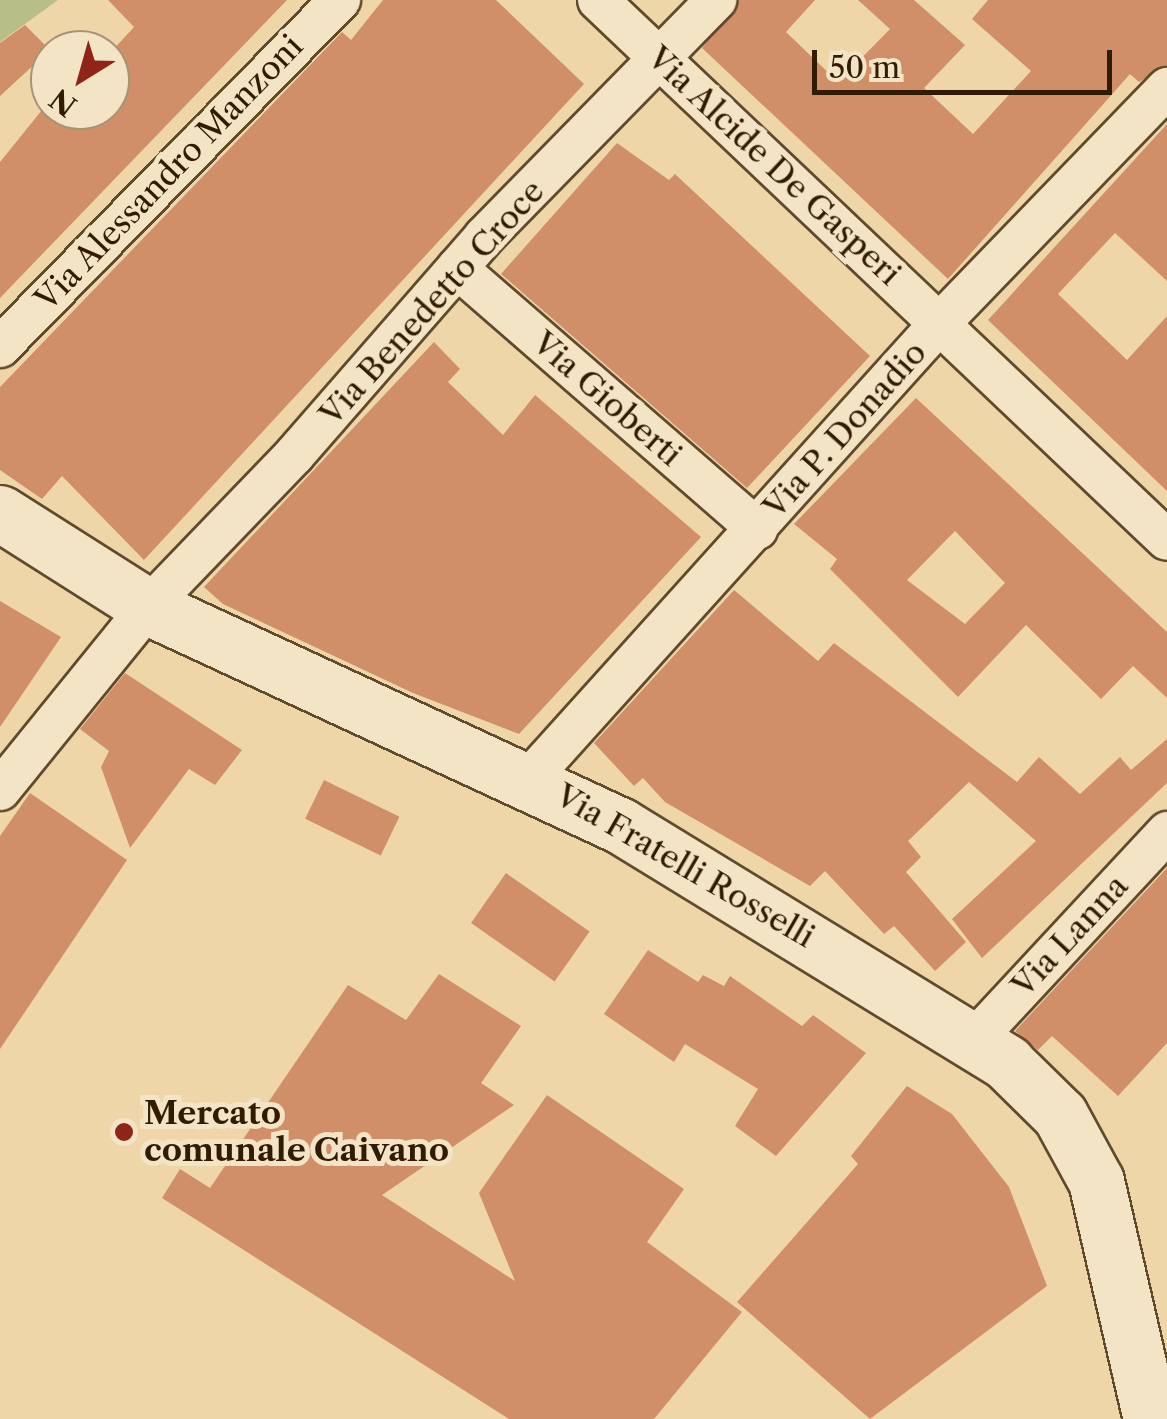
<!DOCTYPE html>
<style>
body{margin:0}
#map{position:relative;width:1167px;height:1419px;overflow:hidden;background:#eed6a8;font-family:"Libre Caslon Text",serif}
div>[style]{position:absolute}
.green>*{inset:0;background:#b8be88}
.building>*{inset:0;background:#d18f69;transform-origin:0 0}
.roads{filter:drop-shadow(2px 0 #604a2c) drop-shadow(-2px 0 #604a2c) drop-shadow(0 2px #604a2c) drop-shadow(0 -2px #604a2c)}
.minor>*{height:40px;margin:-20px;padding:0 20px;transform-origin:20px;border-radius:20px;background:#f4e4c6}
.secondary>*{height:55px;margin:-27.5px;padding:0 27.5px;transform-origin:27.5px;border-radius:27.5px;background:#f4e4c6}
.dots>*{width:28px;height:28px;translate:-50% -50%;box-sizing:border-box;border:5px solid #f4e4c6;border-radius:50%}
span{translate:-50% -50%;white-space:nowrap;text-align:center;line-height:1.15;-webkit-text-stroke:10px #f4e4c6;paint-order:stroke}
.street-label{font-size:32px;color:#311b02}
.poi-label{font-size:32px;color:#311b02;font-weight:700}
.left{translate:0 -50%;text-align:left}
.north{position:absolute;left:30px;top:30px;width:100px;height:100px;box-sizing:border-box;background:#f4e4c6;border:2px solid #a69478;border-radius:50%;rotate:217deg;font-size:28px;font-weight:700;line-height:40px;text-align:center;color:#311b02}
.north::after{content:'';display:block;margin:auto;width:35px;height:45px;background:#8f2418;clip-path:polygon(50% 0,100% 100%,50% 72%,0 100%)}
.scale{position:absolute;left:812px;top:50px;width:300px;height:45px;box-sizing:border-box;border:5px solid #311b02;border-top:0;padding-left:12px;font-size:30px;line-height:35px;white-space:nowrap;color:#311b02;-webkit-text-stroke:8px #f4e4c6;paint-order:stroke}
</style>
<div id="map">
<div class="green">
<i style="clip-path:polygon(0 0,58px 0,0 42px)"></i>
</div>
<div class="building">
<i style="clip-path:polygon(108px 0,287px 0,0 298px,0 162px,42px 110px,110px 110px,110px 53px,134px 27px)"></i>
<i style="clip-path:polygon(383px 0,496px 0,584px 84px,144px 560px,62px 476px,42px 499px,0 470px,0 387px,342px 32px,351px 40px)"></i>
<i style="clip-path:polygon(739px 0,815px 0,786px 32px,838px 82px,890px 29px,858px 0,914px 0,965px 45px,924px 88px,973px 134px,1031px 71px,972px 19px,988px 0,1167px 0,1167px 65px,1139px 82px,1130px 74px,948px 279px,702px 48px)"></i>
<i style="clip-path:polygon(25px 25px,50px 50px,0 96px,0 43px)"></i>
<i style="clip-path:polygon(1167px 124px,1167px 281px,1115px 233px,1058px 294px,1127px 360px,1167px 316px,1167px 491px,988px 320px)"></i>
<i style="clip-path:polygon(617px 143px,669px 180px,675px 174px,870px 356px,747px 488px,501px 274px)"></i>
<i style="clip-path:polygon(434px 342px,460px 369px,448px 382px,503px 435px,535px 395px,701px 537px,519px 734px,413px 693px,223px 604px,204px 587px)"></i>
<i style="clip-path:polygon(evenodd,916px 398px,1167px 632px,1167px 698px,1133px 666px,1101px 699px,1026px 625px,958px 697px,830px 569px,837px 559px,794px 524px,916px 398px,955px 531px,1005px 583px,965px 624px,907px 580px,955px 531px)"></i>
<i style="clip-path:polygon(734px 590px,818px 661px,834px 643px,1017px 782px,1039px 757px,1080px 794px,1120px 757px,1131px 770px,1167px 739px,1167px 783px,982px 958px,952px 919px,1036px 841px,969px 782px,908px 841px,921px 857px,906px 872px,966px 942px,935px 971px,894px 926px,884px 934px,825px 871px,810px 886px,665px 802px,643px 778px,634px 786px,594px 743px)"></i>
<i style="clip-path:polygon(0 601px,61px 637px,0 727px)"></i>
<i style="clip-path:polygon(125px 673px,242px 750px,215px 785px,189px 769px,130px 848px,101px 767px,109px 751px,80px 729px)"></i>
<i style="left:324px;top:780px;width:84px;height:43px;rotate:26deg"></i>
<i style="clip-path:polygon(30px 793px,127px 860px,0 1049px,0 836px)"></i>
<i style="clip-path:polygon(1167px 868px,1167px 1043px,1118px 1096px,1052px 1036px,1038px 1050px,1015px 1031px)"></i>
<i style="left:506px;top:873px;width:102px;height:61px;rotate:35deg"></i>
<i style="clip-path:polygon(648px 950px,698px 982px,703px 975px,724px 986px,730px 976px,802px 1026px,813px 1015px,866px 1053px,776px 1156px,735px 1126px,758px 1089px,685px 1044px,674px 1062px,604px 1014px)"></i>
<i style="clip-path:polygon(439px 974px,521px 1026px,481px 1083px,514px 1105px,382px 1195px,515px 1281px,479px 1193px,547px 1095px,684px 1189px,647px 1242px,742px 1312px,654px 1419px,509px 1419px,162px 1198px,180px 1169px,210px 1188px,348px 985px,406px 1020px)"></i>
<i style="clip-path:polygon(907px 1086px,952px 1114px,1009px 1187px,1047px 1286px,870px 1419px,737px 1302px,858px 1164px,851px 1156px)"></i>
</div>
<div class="roads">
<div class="minor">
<i style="left:598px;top:0;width:784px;rotate:43.5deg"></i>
<i style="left:457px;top:268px;width:398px;rotate:41deg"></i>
<i style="left:0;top:347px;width:486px;rotate:-45.6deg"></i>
<i style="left:530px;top:778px;width:612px;rotate:-47.98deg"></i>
<i style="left:940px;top:323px;width:327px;rotate:-46deg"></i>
<i style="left:0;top:790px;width:235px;rotate:-51deg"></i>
<i style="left:148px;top:607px;width:212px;rotate:-46.1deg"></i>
<i style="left:295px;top:454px;width:288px;rotate:-48.9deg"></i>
<i style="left:484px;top:237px;width:332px;rotate:-45.6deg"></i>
<i style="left:974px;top:1040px;width:284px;rotate:-47.1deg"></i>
</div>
<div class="secondary">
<i style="left:0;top:513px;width:175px;rotate:32.4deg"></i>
<i style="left:148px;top:607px;width:521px;rotate:24.84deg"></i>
<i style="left:621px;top:826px;width:453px;rotate:31.5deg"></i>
<i style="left:1007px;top:1063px;width:74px;rotate:44.5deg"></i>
<i style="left:1060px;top:1115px;width:75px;rotate:61.4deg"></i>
<i style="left:1096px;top:1181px;width:244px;rotate:77deg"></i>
</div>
</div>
<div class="dots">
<i style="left:124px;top:1132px;background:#8f2418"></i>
</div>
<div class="street-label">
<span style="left:774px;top:166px;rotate:43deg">Via Alcide De Gasperi</span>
<span style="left:169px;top:173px;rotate:-46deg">Via Alessandro Manzoni</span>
<span style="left:432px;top:303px;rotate:-48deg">Via Benedetto Croce</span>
<span style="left:607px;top:399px;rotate:41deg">Via Gioberti</span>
<span style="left:845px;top:430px;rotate:-48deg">Via P. Donadio</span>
<span style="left:685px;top:866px;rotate:30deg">Via Fratelli Rosselli</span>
<span style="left:1070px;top:936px;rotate:-47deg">Via Lanna</span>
</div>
<div class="poi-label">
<span class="left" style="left:144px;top:1132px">Mercato<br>comunale Caivano</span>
</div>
<div class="north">N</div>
<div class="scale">50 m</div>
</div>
